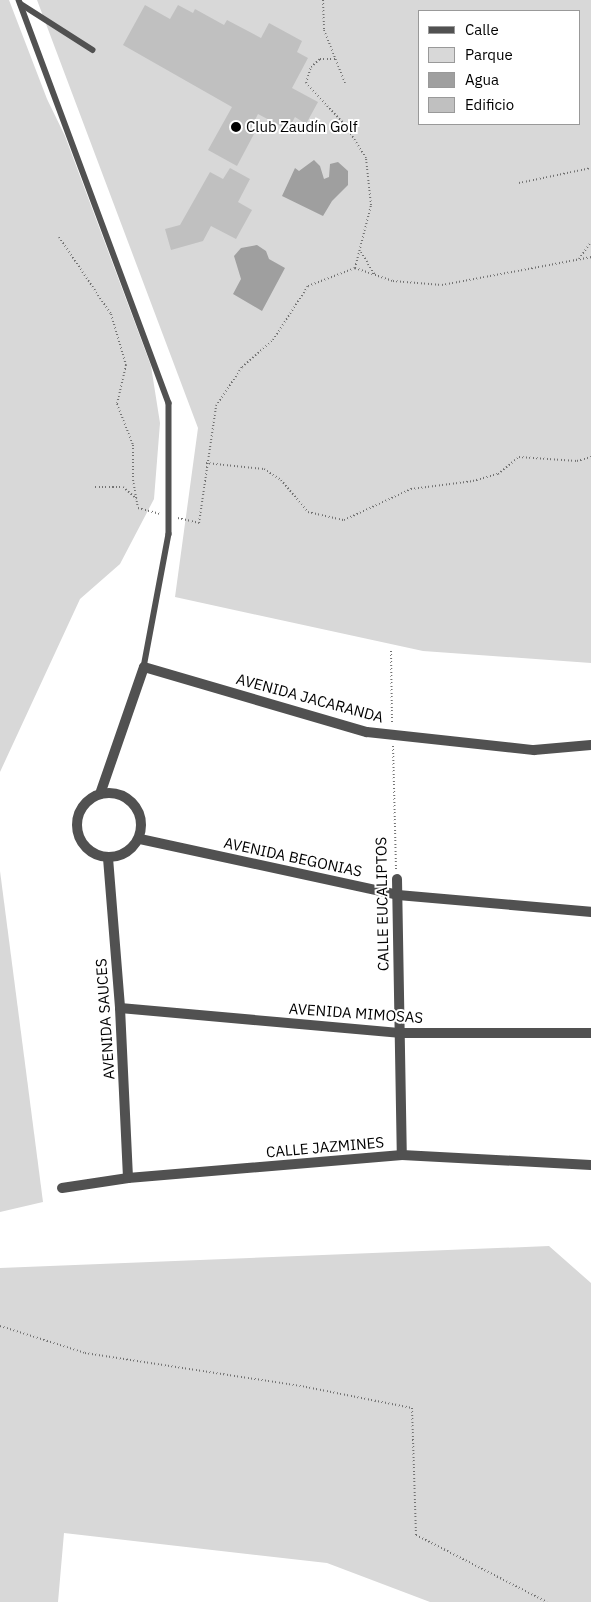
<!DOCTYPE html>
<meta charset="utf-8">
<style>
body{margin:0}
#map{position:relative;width:591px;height:1602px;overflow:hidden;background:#fff;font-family:"IBM Plex Sans",sans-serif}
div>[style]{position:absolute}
.green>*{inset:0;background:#d8d8d8}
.water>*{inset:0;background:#9f9f9f}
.building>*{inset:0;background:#c0c0c0}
.path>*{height:2px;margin-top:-1px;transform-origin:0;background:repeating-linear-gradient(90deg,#737373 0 1px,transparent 0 3.5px)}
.service>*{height:5.5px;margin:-2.75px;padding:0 2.75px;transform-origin:2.75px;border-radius:2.75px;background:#515151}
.minor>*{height:10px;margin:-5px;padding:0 5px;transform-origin:5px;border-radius:5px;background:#515151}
.minor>.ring{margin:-5px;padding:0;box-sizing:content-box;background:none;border:10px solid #515151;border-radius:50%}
.dots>*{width:14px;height:14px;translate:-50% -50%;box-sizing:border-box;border:2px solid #fff;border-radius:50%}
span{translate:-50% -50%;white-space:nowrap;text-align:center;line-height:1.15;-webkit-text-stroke:4px #fff;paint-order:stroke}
.poi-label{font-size:15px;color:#000}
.left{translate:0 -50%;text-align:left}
.street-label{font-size:15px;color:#000}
.legend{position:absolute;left:418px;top:10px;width:162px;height:115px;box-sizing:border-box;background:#fff;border:1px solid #999;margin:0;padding:6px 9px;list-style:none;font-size:15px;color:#000}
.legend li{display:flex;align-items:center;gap:10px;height:25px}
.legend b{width:25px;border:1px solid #999}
</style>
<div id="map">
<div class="green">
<i style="clip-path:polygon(0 0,9px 0,47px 99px,65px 136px,151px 366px,160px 423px,154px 499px,120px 564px,80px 599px,0 772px)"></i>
<i style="clip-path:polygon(evenodd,37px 0,591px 0,591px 663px,423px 651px,175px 597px,198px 428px,37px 0,420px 11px,580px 11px,580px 124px,420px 124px,420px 11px)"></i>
<i style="clip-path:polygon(0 871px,43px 1202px,0 1212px)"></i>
<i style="clip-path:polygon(549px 1246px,591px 1283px,591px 1602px,430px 1602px,327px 1563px,64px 1533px,58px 1602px,0 1602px,0 1268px)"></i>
</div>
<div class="water">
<i style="clip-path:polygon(314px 160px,320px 166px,324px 179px,329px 177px,330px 164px,338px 162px,348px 171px,348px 185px,332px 201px,323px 216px,282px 196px,295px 168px,299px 171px)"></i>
<i style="clip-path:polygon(257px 245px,266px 251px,269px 259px,285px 268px,262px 311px,233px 294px,241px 279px,234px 256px,241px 248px)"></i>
</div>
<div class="building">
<i style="clip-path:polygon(145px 5px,170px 19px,178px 5px,193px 13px,195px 9px,224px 25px,227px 20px,261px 38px,269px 23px,302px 41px,297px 52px,308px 58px,292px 88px,318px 102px,306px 124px,295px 117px,288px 130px,258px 114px,249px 132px,254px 134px,237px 166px,208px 150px,232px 107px,123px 45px)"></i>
<i style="clip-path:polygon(230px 168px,250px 179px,238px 202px,252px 210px,236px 239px,211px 226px,203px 241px,171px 250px,165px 229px,180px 225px,210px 172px,223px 179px)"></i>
</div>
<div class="path">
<i style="left:323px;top:0;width:30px;rotate:88deg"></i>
<i style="left:324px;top:30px;width:57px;rotate:68.4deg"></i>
<i style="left:519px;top:183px;width:74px;rotate:-11.8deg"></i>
<i style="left:59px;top:237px;width:93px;rotate:56deg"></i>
<i style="left:111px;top:314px;width:53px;rotate:73.6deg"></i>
<i style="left:126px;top:365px;width:40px;rotate:103deg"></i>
<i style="left:117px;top:404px;width:44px;rotate:68.7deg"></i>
<i style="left:133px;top:445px;width:35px;rotate:90deg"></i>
<i style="left:133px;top:480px;width:28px;rotate:80deg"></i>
<i style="left:138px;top:508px;width:24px;rotate:15deg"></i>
<i style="left:361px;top:252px;width:27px;rotate:59deg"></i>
<i style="left:579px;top:259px;width:21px;rotate:-55deg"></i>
<i style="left:355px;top:268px;width:40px;rotate:18.9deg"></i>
<i style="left:393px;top:281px;width:49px;rotate:4.7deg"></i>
<i style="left:442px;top:285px;width:152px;rotate:-10.6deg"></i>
<i style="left:206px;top:463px;width:58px;rotate:5.9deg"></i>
<i style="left:264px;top:469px;width:20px;rotate:33deg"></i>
<i style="left:281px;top:480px;width:42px;rotate:49.8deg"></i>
<i style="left:308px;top:512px;width:37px;rotate:13deg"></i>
<i style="left:344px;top:520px;width:74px;rotate:-24.8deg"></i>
<i style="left:411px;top:489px;width:63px;rotate:-7.4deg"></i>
<i style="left:473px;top:481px;width:26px;rotate:-16deg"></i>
<i style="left:498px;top:474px;width:27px;rotate:-39deg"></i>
<i style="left:519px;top:457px;width:58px;rotate:3.9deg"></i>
<i style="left:577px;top:461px;width:15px;rotate:-16deg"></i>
<i style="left:95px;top:487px;width:28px"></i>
<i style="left:123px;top:487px;width:18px;rotate:41deg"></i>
<i style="left:178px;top:518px;width:22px;rotate:13deg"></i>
<i style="left:199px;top:523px;width:118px;rotate:-81.7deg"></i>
<i style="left:216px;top:406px;width:47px;rotate:-56.3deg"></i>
<i style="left:242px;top:367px;width:41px;rotate:-41.1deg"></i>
<i style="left:273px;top:340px;width:64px;rotate:-57.1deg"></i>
<i style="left:308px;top:286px;width:50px;rotate:-21deg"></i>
<i style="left:355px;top:268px;width:65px;rotate:-75.7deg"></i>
<i style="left:371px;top:205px;width:47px;rotate:-96.1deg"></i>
<i style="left:366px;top:158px;width:36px;rotate:-122deg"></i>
<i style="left:347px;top:127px;width:60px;rotate:-133deg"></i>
<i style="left:306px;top:83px;width:17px;rotate:-73deg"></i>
<i style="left:311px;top:67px;width:12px;rotate:-42deg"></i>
<i style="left:320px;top:59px;width:15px"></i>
<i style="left:391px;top:651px;width:73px;rotate:89.2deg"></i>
<i style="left:393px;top:746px;width:123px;rotate:88.6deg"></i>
<i style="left:0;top:1326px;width:89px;rotate:17.6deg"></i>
<i style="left:85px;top:1353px;width:224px;rotate:8.7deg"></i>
<i style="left:306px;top:1387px;width:108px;rotate:11.2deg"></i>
<i style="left:412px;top:1408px;width:127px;rotate:88.2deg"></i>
<i style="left:416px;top:1535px;width:147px;rotate:27.1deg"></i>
</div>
<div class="service">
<i style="left:19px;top:0;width:430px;rotate:69.6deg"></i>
<i style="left:169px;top:403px;width:131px;rotate:90deg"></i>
<i style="left:169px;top:534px;width:135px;rotate:100.6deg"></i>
<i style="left:21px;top:4px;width:85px;rotate:32.6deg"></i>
</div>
<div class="minor">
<i class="ring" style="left:77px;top:793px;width:54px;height:54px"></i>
<i style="left:100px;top:794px;width:134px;rotate:-70.9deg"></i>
<i style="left:144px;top:667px;width:232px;rotate:16.3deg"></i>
<i style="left:367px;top:732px;width:168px;rotate:6.2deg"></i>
<i style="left:534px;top:750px;width:57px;rotate:-5deg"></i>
<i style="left:140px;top:839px;width:264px;rotate:12.2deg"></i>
<i style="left:398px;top:895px;width:194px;rotate:5deg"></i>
<i style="left:108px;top:858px;width:150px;rotate:85.4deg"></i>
<i style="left:120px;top:1008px;width:170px;rotate:87.3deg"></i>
<i style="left:397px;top:879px;width:276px;rotate:89deg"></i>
<i style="left:120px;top:1008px;width:280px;rotate:5.1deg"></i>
<i style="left:399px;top:1033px;width:192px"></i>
<i style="left:62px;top:1188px;width:67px;rotate:-8.6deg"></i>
<i style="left:128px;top:1178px;width:275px;rotate:-4.8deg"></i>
<i style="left:402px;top:1155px;width:189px;rotate:3deg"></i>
</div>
<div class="dots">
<i style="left:236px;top:127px;background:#000"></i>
</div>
<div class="poi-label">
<span class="left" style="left:246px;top:127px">Club Zaudín Golf</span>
</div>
<div class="street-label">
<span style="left:310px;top:698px;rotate:15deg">AVENIDA JACARANDA</span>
<span style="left:293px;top:857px;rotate:12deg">AVENIDA BEGONIAS</span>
<span style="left:382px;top:904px;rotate:-91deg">CALLE EUCALIPTOS</span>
<span style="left:356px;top:1013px;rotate:4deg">AVENIDA MIMOSAS</span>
<span style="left:105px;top:1019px;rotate:-94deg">AVENIDA SAUCES</span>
<span style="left:325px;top:1147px;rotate:-5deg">CALLE JAZMINES</span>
</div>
<ul class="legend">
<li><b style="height:6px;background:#515151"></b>Calle</li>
<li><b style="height:14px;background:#d8d8d8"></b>Parque</li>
<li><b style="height:14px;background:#9f9f9f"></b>Agua</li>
<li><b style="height:14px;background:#c0c0c0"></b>Edificio</li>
</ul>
</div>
